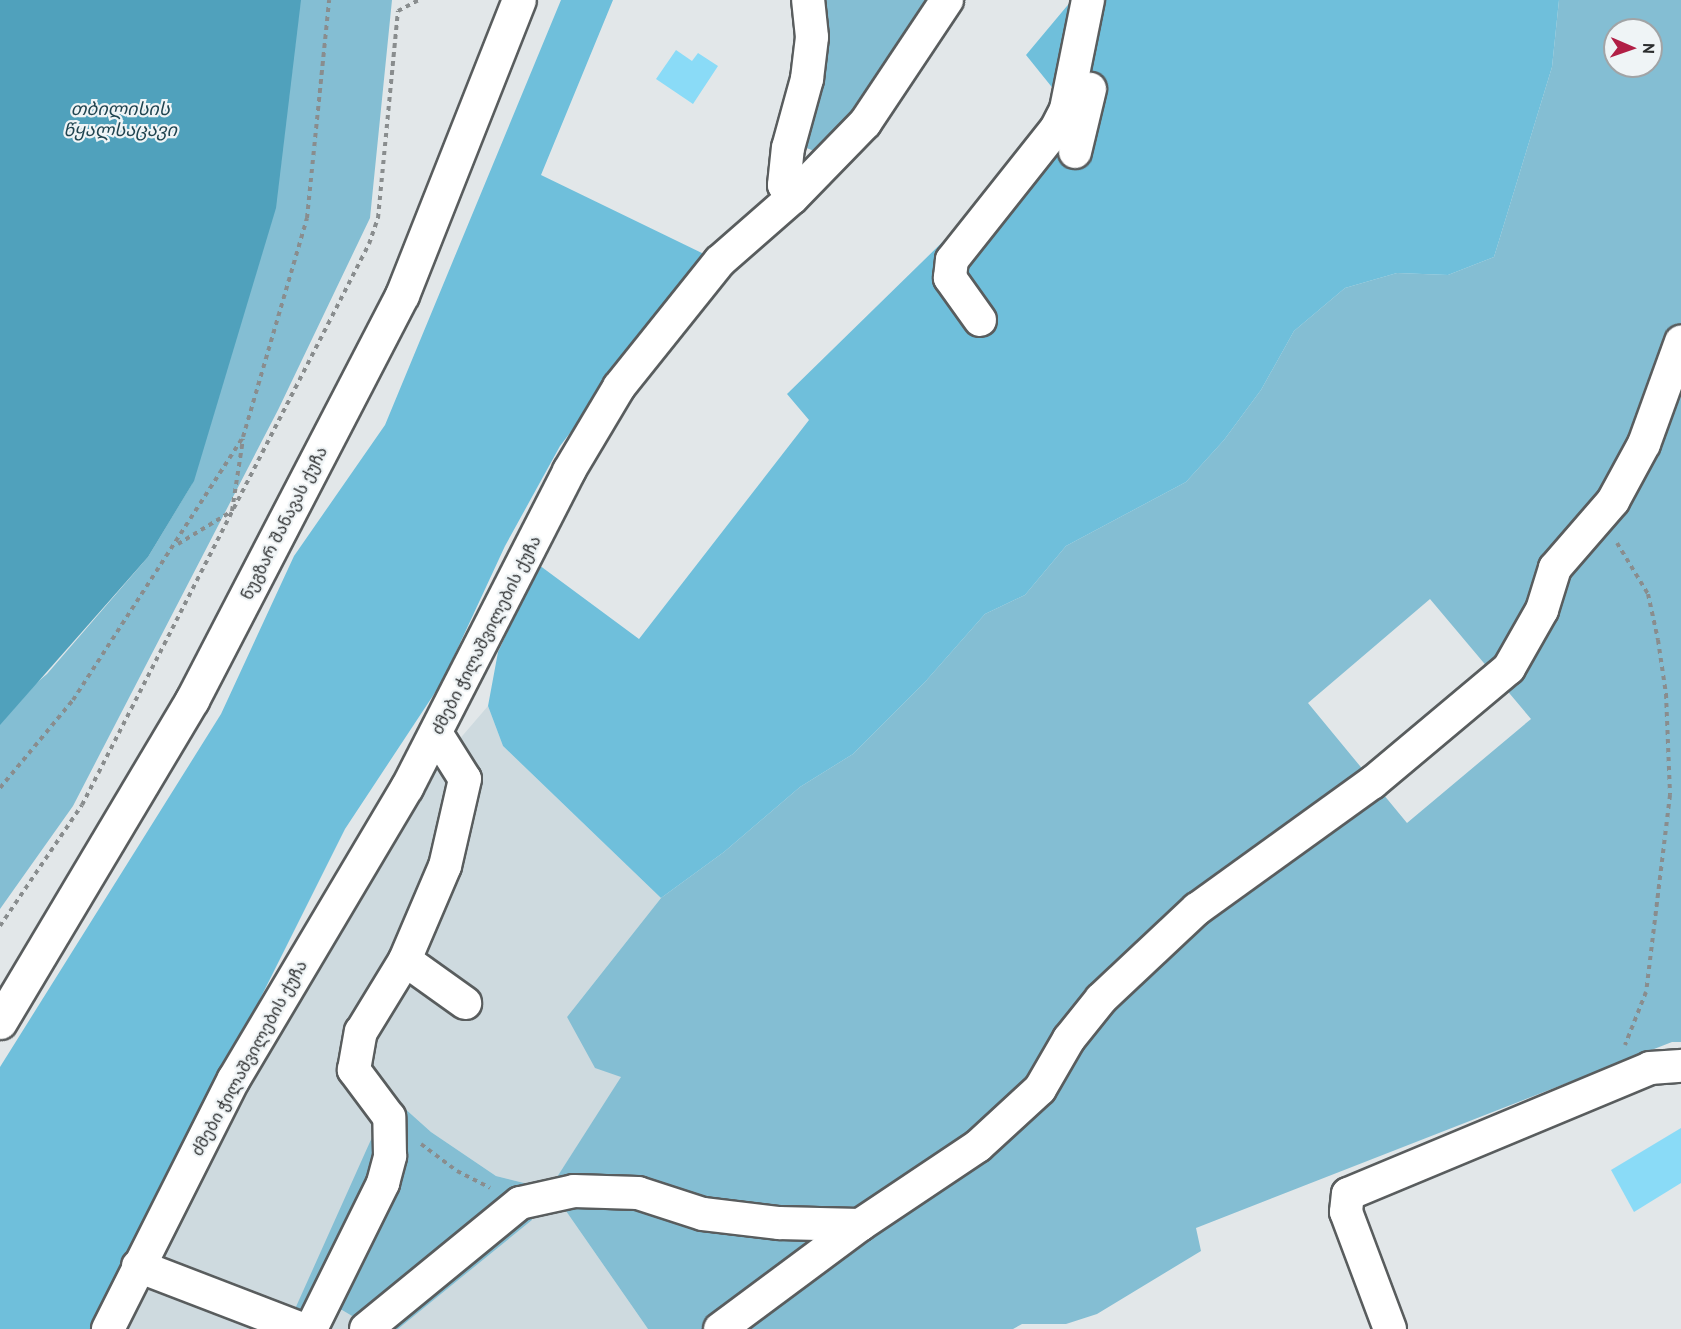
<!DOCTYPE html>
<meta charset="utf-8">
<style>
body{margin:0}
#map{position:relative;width:1681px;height:1329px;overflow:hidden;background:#e2e7e9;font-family:"PT Sans","Noto Sans Georgian",sans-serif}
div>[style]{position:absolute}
.built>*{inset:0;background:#cedadf}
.green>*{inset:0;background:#84bed3}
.forest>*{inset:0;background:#6fbfdb}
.water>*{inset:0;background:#50a1bc}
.building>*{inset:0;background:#8adbf7}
.path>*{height:4px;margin-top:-2px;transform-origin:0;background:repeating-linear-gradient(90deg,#898d8e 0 4.5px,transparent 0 9px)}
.roads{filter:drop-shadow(2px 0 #595d5e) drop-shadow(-2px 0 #595d5e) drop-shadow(0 2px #595d5e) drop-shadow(0 -2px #595d5e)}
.minor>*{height:32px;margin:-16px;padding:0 16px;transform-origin:16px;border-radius:16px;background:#fff}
.major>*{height:33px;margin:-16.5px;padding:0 16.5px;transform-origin:16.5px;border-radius:16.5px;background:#fff}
span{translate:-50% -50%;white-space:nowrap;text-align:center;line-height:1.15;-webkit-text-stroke:4.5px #eff4f6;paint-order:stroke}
.street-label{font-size:16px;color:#2b2d2e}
.water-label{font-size:18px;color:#1f4450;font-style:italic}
.north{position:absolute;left:1603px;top:18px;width:60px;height:60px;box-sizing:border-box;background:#eff4f6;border:2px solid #a1a4a6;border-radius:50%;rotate:92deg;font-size:16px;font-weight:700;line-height:24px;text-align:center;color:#2b2d2e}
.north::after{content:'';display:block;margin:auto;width:21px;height:27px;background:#b11f46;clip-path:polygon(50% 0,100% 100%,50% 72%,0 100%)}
</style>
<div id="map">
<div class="built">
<i style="clip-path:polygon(488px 706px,503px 746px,661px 898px,567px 1017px,622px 1077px,550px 1188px,648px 1329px,398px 1329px,532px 1220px,528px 1184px,496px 1176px,431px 1132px,402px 1106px,296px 1309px,342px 1310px,374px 1329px,125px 1329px,233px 1103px,433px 770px)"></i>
</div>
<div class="green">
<i style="clip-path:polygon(279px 0,392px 0,370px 218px,278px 410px,73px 806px,0 909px,0 714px,47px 674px,148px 557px,192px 484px)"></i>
<i style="clip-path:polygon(818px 0,930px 0,875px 84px,832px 140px,814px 151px,804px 147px)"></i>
<i style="clip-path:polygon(evenodd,1559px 0,1681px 0,1681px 1042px,1672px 1042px,1196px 1228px,1201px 1251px,1097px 1314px,1066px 1324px,1022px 1324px,1013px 1329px,648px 1329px,550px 1188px,621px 1077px,595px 1068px,567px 1017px,661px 898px,724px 852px,800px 787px,853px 754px,925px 682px,985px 614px,1025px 595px,1066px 546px,1186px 482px,1224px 440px,1261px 390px,1294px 331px,1345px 288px,1397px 273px,1448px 275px,1494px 257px,1552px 67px,1559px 0,1615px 30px,1651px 30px,1651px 66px,1615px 66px,1615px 30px,1559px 0,1430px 599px,1531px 719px,1407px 823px,1308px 703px,1430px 599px)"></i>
<i style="clip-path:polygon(402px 1106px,431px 1132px,496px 1176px,528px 1184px,532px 1220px,398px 1329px,374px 1329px,342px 1310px,295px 1309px,378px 1124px)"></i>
</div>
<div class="forest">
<i style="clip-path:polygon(561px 0,613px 0,541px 175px,706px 255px,560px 446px,505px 546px,442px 682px,345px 829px,95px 1329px,0 1329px,0 1067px,221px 714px,294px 556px,385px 425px)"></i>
<i style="clip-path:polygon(1072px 0,1559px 0,1552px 67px,1494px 257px,1448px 275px,1397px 273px,1345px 288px,1294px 331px,1261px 390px,1224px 440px,1186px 482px,1066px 546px,1025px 595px,985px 614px,925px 682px,853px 754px,800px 787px,724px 852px,661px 898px,503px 746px,488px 706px,498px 652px,539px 565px,639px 639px,809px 420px,787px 394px,1009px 177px,1059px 96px,1026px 55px)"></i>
</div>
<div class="water">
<i style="clip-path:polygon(0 0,301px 0,276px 208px,194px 481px,148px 557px,0 725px)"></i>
</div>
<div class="building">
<i style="clip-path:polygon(676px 50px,692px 61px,698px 53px,718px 66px,693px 104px,656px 79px)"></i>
<i style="clip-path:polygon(1681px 1128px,1681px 1183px,1634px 1212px,1611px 1170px)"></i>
</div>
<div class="path">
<i style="left:1617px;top:543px;width:60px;rotate:58.7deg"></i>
<i style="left:1648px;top:594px;width:47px;rotate:77.7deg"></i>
<i style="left:1658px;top:640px;width:55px;rotate:81.6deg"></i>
<i style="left:1666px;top:694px;width:101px;rotate:87.7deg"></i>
<i style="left:1670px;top:795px;width:198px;rotate:96.9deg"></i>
<i style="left:1646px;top:992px;width:57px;rotate:111.6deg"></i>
<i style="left:178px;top:544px;width:63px;rotate:-31.4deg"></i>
<i style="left:232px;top:511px;width:73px;rotate:-81.3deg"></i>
<i style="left:0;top:788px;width:114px;rotate:-50.3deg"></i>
<i style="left:73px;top:700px;width:313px;rotate:-57.1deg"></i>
<i style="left:243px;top:437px;width:228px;rotate:-73.7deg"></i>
<i style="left:307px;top:218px;width:219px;rotate:-84.2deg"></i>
<i style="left:0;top:926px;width:146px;rotate:-55.9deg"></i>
<i style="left:82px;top:805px;width:630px;rotate:-62.91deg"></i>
<i style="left:369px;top:244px;width:28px;rotate:-71deg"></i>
<i style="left:378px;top:218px;width:208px;rotate:-84.5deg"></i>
<i style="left:398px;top:11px;width:24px;rotate:-28deg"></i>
<i style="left:421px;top:1144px;width:45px;rotate:36.9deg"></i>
<i style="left:457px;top:1171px;width:37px;rotate:27deg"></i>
</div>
<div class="roads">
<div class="minor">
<i style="left:1075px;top:152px;width:65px;rotate:-76.6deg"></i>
<i style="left:792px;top:198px;width:15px;rotate:-122deg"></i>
<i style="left:784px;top:185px;width:37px;rotate:-84deg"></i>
<i style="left:788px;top:148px;width:72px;rotate:-74.6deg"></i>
<i style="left:807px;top:79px;width:42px;rotate:-83.2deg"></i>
<i style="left:812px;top:37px;width:37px;rotate:-96deg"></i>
<i style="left:980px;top:320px;width:52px;rotate:-125.5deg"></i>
<i style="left:950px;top:278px;width:18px;rotate:-84deg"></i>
<i style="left:952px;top:260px;width:167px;rotate:-51.6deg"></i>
<i style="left:1056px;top:129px;width:22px;rotate:-63deg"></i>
<i style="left:1066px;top:109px;width:111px;rotate:-78.6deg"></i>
<i style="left:436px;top:733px;width:54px;rotate:57.8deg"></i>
<i style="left:465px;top:779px;width:89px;rotate:102.9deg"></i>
<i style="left:445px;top:866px;width:102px;rotate:113.1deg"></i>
<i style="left:405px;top:960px;width:74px;rotate:35.6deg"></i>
<i style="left:138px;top:1266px;width:176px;rotate:21deg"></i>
<i style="left:108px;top:1329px;width:280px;rotate:-63.3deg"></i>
<i style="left:234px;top:1079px;width:339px;rotate:-59.3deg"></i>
<i style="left:407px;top:788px;width:356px;rotate:-62.9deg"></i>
<i style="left:569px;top:471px;width:98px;rotate:-59.2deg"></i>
<i style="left:619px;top:387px;width:161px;rotate:-51.3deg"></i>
<i style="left:720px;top:261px;width:96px;rotate:-41.2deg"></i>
<i style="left:792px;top:198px;width:105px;rotate:-45.8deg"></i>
<i style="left:865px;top:123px;width:148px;rotate:-56.3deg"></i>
<i style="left:311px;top:1329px;width:163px;rotate:-63.7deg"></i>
<i style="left:383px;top:1183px;width:28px;rotate:-75deg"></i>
<i style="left:390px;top:1156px;width:39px;rotate:-91deg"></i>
<i style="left:389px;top:1117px;width:59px;rotate:-126.7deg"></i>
<i style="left:354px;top:1070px;width:39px;rotate:-80deg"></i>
<i style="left:361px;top:1032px;width:84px;rotate:-58.6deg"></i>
<i style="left:366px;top:1329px;width:199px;rotate:-39.3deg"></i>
<i style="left:520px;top:1203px;width:55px;rotate:-12.5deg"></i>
<i style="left:574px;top:1191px;width:64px;rotate:1.8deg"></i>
<i style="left:638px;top:1193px;width:68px;rotate:17.9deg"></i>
<i style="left:703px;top:1214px;width:77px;rotate:6.8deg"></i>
<i style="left:779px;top:1223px;width:81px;rotate:1.4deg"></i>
<i style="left:720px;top:1329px;width:174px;rotate:-36.6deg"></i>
<i style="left:860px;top:1225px;width:142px;rotate:-33.8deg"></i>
<i style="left:978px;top:1146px;width:84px;rotate:-42.6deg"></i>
<i style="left:1040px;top:1089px;width:58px;rotate:-59.9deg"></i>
<i style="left:1069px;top:1039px;width:51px;rotate:-51.3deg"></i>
<i style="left:1101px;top:999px;width:132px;rotate:-43.2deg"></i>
<i style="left:1197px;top:909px;width:216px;rotate:-35.8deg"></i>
<i style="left:1372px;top:783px;width:179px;rotate:-40deg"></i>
<i style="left:1509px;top:668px;width:67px;rotate:-60.4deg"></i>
<i style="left:1542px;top:610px;width:44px;rotate:-72.8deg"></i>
<i style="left:1555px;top:568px;width:89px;rotate:-49.1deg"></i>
<i style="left:1613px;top:501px;width:65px;rotate:-61.5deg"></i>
<i style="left:1644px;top:444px;width:109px;rotate:-70.1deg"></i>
<i style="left:1390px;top:1329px;width:125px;rotate:-110.6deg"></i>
<i style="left:1346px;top:1212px;width:18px;rotate:-84deg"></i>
<i style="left:1348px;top:1194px;width:327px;rotate:-22.6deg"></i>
<i style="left:1650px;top:1068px;width:31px;rotate:-4deg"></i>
</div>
<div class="major">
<i style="left:0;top:1022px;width:375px;rotate:-59.2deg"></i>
<i style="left:192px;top:700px;width:456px;rotate:-62.6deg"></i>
<i style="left:402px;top:295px;width:317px;rotate:-68.4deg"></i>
</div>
</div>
<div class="street-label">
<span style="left:284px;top:523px;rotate:-63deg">ნუგზარ შანავას ქუჩა</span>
<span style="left:486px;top:635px;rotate:-63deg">ძმები ჭილაშვილების ქუჩა</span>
<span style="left:249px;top:1058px;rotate:-61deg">ძმები ჭილაშვილების ქუჩა</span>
</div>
<div class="water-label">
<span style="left:120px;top:120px">თბილისის<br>წყალსაცავი</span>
</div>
<div class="north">N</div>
</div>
